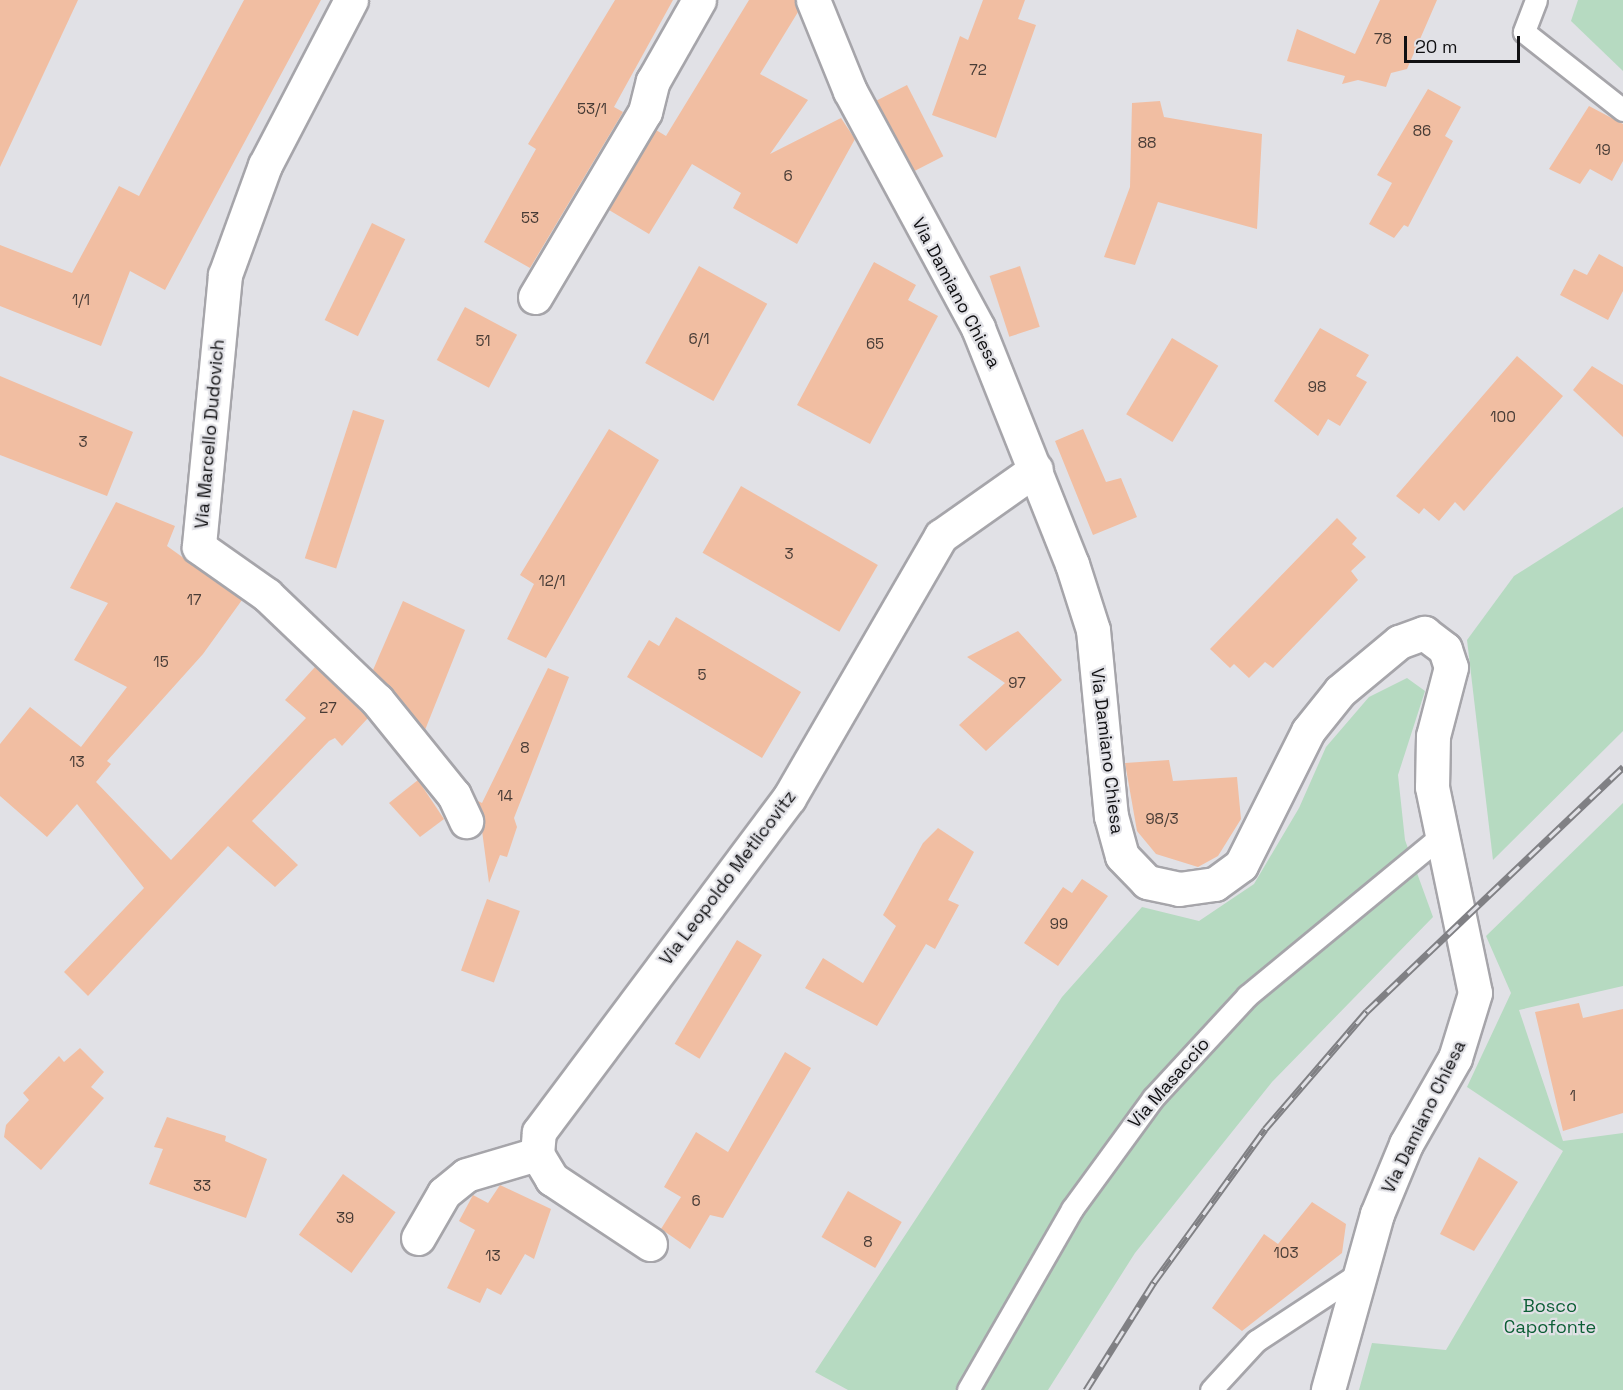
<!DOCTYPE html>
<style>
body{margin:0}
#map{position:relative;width:1623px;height:1390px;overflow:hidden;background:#e1e1e6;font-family:"Space Grotesk",sans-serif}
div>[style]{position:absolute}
.green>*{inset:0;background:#b6dac1}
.building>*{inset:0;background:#f1bea2;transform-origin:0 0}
.roads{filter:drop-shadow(2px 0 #a6a5aa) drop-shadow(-2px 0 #a6a5aa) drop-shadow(0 2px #a6a5aa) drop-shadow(0 -2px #a6a5aa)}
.lane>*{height:21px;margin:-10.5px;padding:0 10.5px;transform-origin:10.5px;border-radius:10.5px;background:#fff}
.street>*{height:33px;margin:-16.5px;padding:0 16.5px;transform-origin:16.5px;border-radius:16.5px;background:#fff}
.rail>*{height:7px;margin-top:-3.5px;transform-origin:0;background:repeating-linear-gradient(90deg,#e1e1e6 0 14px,#808084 0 28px);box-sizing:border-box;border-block:2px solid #808084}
span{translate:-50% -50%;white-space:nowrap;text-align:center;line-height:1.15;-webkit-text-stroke:4.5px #e1e1e6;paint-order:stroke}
.number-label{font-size:15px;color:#483c36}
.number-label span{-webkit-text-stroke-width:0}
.street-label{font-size:18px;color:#101012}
.park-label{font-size:18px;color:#0c5e35}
.scale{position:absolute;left:1404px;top:36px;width:116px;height:27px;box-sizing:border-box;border:3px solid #101012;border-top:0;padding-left:8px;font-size:18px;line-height:21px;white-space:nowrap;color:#101012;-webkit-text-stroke:4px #e1e1e6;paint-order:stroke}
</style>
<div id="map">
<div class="green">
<i style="clip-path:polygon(1578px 0,1623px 0,1623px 71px,1571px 21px)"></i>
<i style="clip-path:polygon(1623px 507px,1623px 731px,1493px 860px,1467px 640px,1514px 576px)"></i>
<i style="clip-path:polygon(1407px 678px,1425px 691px,1398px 775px,1405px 840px,1433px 917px,1272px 1082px,1135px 1253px,1048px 1390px,848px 1390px,815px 1372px,1062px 997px,1142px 907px,1199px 921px,1254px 884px,1299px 808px,1326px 747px,1369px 697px)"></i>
<i style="clip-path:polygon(1623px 803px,1623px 986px,1519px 1010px,1563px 1141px,1623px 1133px,1623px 1390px,1359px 1390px,1372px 1343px,1446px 1350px,1563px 1151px,1467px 1087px,1511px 993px,1486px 936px)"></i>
</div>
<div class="building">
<i style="clip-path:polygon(0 0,78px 0,0 167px)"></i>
<i style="clip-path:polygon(244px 0,321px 0,165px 290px,130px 271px,101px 346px,0 306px,0 245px,72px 273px,119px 186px,139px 196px)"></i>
<i style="clip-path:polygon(615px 0,673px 0,614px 107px,623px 112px,530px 268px,484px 242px,536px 149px,528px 144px)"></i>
<i style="clip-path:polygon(749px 0,795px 0,798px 12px,760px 74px,808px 100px,770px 154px,841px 118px,855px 139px,797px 244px,733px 208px,741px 193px,692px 164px,649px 234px,609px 210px,656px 130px,666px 136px)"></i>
<i style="clip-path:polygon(983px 0,1025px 0,1018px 19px,1036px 25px,996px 138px,932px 115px,960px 36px,968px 40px)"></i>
<i style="clip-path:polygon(1380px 0,1437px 0,1407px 69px,1391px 73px,1386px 87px,1358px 80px,1342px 84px,1345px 76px,1287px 61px,1297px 29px,1355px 54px)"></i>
<i style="left:907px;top:85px;width:80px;height:34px;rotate:63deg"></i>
<i style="clip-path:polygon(1428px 89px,1461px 107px,1445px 136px,1453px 141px,1408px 227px,1404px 225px,1394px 238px,1369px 224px,1392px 183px,1377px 175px)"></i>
<i style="clip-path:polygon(1160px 101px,1164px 117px,1262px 134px,1257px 229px,1158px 202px,1135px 265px,1104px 257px,1130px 187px,1132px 103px)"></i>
<i style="clip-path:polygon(1589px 106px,1623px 124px,1623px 161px,1612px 181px,1590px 169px,1580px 184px,1549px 169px)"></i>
<i style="left:372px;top:223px;width:37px;height:108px;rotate:26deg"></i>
<i style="clip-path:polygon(1599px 254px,1623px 267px,1623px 291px,1608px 320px,1560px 295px,1574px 269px,1587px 275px)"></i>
<i style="clip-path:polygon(874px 262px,916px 285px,908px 300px,938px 316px,870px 444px,797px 405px)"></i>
<i style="left:699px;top:266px;width:78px;height:111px;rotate:29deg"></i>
<i style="left:1020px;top:266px;width:64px;height:32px;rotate:72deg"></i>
<i style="left:465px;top:307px;width:59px;height:60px;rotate:28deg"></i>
<i style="clip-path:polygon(1320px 328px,1369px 355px,1356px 376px,1367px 382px,1340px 426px,1328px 419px,1318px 436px,1274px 401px)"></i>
<i style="left:1172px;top:338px;width:54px;height:89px;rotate:31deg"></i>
<i style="clip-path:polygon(1517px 356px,1563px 396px,1464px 511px,1455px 502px,1439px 521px,1424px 508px,1419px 514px,1396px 496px)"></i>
<i style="clip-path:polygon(1592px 366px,1623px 385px,1623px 437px,1573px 390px)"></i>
<i style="clip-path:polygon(0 376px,133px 432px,107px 496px,0 455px)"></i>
<i style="left:353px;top:410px;width:33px;height:156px;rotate:18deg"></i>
<i style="clip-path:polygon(609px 429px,659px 460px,546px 658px,507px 639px,534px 584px,520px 575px)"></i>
<i style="clip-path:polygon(1083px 429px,1106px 482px,1121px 478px,1137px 517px,1093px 535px,1055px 441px)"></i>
<i style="left:741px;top:486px;width:158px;height:77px;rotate:30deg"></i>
<i style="clip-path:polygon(116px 502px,175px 526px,167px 546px,242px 600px,203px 654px,107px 761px,111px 764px,96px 782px,171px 860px,306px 718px,285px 700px,315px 667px,368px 718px,342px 746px,335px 738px,329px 741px,252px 821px,298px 865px,275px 887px,228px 846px,88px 996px,64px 972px,144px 888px,77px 804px,47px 837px,0 796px,0 744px,30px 707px,81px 747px,127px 687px,74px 660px,108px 603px,70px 588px)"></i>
<i style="clip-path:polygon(1337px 518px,1357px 538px,1352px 544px,1366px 557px,1351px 571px,1358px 580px,1273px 668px,1265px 662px,1249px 678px,1234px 664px,1230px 668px,1210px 649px)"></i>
<i style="clip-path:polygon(403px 601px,465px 630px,425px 730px,373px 670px)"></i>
<i style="clip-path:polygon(676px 617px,801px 692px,762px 758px,627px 677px,649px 640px,659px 646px)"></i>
<i style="clip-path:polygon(1018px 631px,1062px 680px,986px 751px,959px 725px,1005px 683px,967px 657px)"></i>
<i style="clip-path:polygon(548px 668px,569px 677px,514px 818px,517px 827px,507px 857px,500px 855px,489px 883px,478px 801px,482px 803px)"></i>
<i style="clip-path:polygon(1169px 760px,1173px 781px,1237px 777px,1241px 819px,1218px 856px,1198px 867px,1156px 854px,1137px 831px,1125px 763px)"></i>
<i style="clip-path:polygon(418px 780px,444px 819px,420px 837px,389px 803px)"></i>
<i style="clip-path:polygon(938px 828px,974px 852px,948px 900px,959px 905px,935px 949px,926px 944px,877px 1026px,805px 988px,823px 958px,863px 983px,896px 926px,883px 915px,923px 843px)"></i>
<i style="clip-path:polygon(1082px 879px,1108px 896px,1058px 966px,1024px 943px,1063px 887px,1072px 893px)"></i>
<i style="left:487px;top:899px;width:35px;height:76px;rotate:20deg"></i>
<i style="left:737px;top:940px;width:29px;height:121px;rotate:31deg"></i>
<i style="clip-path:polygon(1579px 1003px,1583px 1018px,1623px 1009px,1623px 1113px,1563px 1131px,1535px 1012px)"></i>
<i style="clip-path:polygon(80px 1048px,104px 1072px,91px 1087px,104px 1098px,41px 1170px,4px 1137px,6px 1125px,29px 1100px,23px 1093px,59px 1056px,64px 1062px)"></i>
<i style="clip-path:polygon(785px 1052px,811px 1068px,723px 1218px,710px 1215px,690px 1249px,661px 1229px,681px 1197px,664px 1187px,696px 1132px,728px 1152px)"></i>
<i style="clip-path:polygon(167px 1117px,226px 1136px,225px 1141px,267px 1159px,246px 1218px,149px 1184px,163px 1149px,154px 1147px)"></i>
<i style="clip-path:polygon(1479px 1157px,1518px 1182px,1474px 1251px,1440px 1234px)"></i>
<i style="left:343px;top:1174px;width:65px;height:75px;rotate:36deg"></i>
<i style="clip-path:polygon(500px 1185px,551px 1209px,534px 1259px,525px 1254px,501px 1295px,487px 1288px,480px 1303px,447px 1288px,475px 1230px,459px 1221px,473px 1195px,488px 1203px)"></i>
<i style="left:848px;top:1191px;width:62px;height:53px;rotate:30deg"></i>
<i style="clip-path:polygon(1312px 1202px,1346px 1224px,1342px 1253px,1242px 1331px,1212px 1308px,1264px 1234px,1278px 1244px)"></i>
</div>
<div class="roads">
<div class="lane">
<i style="left:1536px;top:0;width:34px;rotate:111deg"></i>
<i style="left:1524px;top:32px;width:126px;rotate:38.2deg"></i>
<i style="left:968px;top:1390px;width:209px;rotate:-60.1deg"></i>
<i style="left:1072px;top:1209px;width:137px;rotate:-53.9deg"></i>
<i style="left:1153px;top:1098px;width:139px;rotate:-47.3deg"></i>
<i style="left:1247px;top:996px;width:250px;rotate:-39.5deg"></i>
<i style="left:1211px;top:1390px;width:67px;rotate:-47.4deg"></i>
<i style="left:1256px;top:1341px;width:126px;rotate:-33.3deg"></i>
</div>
<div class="street">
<i style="left:351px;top:0;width:186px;rotate:117.5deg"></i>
<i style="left:265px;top:165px;width:117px;rotate:110deg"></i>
<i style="left:225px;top:275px;width:273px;rotate:95.5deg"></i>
<i style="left:199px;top:547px;width:83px;rotate:35.2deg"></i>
<i style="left:267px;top:595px;width:152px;rotate:43.7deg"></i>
<i style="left:377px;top:700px;width:122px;rotate:51deg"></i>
<i style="left:454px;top:795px;width:29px;rotate:65deg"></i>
<i style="left:813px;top:0;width:98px;rotate:67.9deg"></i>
<i style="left:850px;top:91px;width:269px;rotate:61.6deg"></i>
<i style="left:978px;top:328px;width:254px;rotate:68.3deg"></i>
<i style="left:1072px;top:564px;width:69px;rotate:72.3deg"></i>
<i style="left:1093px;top:630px;width:187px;rotate:84.5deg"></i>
<i style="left:1111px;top:816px;width:41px;rotate:74.6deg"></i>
<i style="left:1122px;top:856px;width:36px;rotate:46deg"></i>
<i style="left:1147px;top:882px;width:33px;rotate:12deg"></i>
<i style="left:1179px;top:889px;width:36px;rotate:-8deg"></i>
<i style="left:1215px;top:884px;width:32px;rotate:-36deg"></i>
<i style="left:1241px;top:865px;width:150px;rotate:-63.4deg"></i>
<i style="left:1308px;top:731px;width:51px;rotate:-51.3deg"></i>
<i style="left:1340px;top:691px;width:77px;rotate:-39.7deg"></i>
<i style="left:1399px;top:642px;width:27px;rotate:-20deg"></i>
<i style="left:1424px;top:633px;width:26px;rotate:37deg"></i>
<i style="left:1445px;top:649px;width:19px;rotate:72deg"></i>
<i style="left:1451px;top:667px;width:71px;rotate:104.6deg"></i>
<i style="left:1433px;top:736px;width:51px;rotate:91.1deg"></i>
<i style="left:1432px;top:787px;width:210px;rotate:78.2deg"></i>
<i style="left:1475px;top:993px;width:68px;rotate:107.1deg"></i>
<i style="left:1455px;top:1058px;width:99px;rotate:119.7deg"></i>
<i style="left:1406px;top:1144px;width:76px;rotate:112.5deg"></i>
<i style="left:1377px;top:1214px;width:183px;rotate:105.6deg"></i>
<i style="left:535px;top:297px;width:215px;rotate:-59.3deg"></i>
<i style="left:645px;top:112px;width:32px;rotate:-76deg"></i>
<i style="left:653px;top:81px;width:93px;rotate:-60.4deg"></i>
<i style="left:418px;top:1238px;width:52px;rotate:-60deg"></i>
<i style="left:444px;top:1193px;width:28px;rotate:-39deg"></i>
<i style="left:466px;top:1175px;width:74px;rotate:-16.5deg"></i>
<i style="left:650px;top:1244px;width:118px;rotate:-146.4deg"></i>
<i style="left:552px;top:1179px;width:29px;rotate:-121deg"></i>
<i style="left:537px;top:1154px;width:22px;rotate:-85deg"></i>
<i style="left:539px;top:1132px;width:417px;rotate:-53.2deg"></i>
<i style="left:789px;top:798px;width:303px;rotate:-59.9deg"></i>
<i style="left:941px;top:536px;width:116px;rotate:-35.2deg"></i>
</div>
</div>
<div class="rail">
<i style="left:1086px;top:1390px;width:128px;rotate:-57.8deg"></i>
<i style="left:1154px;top:1282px;width:189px;rotate:-54deg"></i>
<i style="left:1265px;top:1129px;width:156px;rotate:-49.2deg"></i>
<i style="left:1367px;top:1011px;width:354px;rotate:-43.6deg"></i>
</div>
<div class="number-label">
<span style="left:1383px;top:39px">78</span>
<span style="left:978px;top:70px">72</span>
<span style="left:592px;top:109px">53/1</span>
<span style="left:1422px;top:131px">86</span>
<span style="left:1147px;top:143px">88</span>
<span style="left:1603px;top:150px">19</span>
<span style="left:788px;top:176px">6</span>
<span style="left:530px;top:218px">53</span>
<span style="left:81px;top:300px">1/1</span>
<span style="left:699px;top:339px">6/1</span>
<span style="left:483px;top:341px">51</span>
<span style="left:875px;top:344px">65</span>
<span style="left:1317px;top:387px">98</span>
<span style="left:1503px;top:417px">100</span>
<span style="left:83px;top:442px">3</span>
<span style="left:789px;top:554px">3</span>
<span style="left:552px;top:581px">12/1</span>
<span style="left:194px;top:600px">17</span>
<span style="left:161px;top:662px">15</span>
<span style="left:702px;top:675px">5</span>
<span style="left:1017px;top:683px">97</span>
<span style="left:328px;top:708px">27</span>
<span style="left:525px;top:748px">8</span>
<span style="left:77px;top:762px">13</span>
<span style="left:505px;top:796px">14</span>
<span style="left:1162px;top:819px">98/3</span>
<span style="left:1059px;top:924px">99</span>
<span style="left:1573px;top:1096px">1</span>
<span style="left:202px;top:1186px">33</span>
<span style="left:696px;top:1201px">6</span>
<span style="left:345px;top:1218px">39</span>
<span style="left:868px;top:1242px">8</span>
<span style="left:1286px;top:1253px">103</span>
<span style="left:493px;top:1256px">13</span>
</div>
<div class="street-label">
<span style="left:956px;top:293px;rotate:62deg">Via Damiano Chiesa</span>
<span style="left:210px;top:434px;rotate:-85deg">Via Marcello Dudovich</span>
<span style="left:1107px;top:751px;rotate:83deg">Via Damiano Chiesa</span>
<span style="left:728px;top:878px;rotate:-53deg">Via Leopoldo Metlicovitz</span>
<span style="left:1169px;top:1083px;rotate:-49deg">Via Masaccio</span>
<span style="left:1424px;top:1117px;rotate:-64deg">Via Damiano Chiesa</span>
</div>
<div class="park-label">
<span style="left:1550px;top:1317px">Bosco<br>Capofonte</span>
</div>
<div class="scale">20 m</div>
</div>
